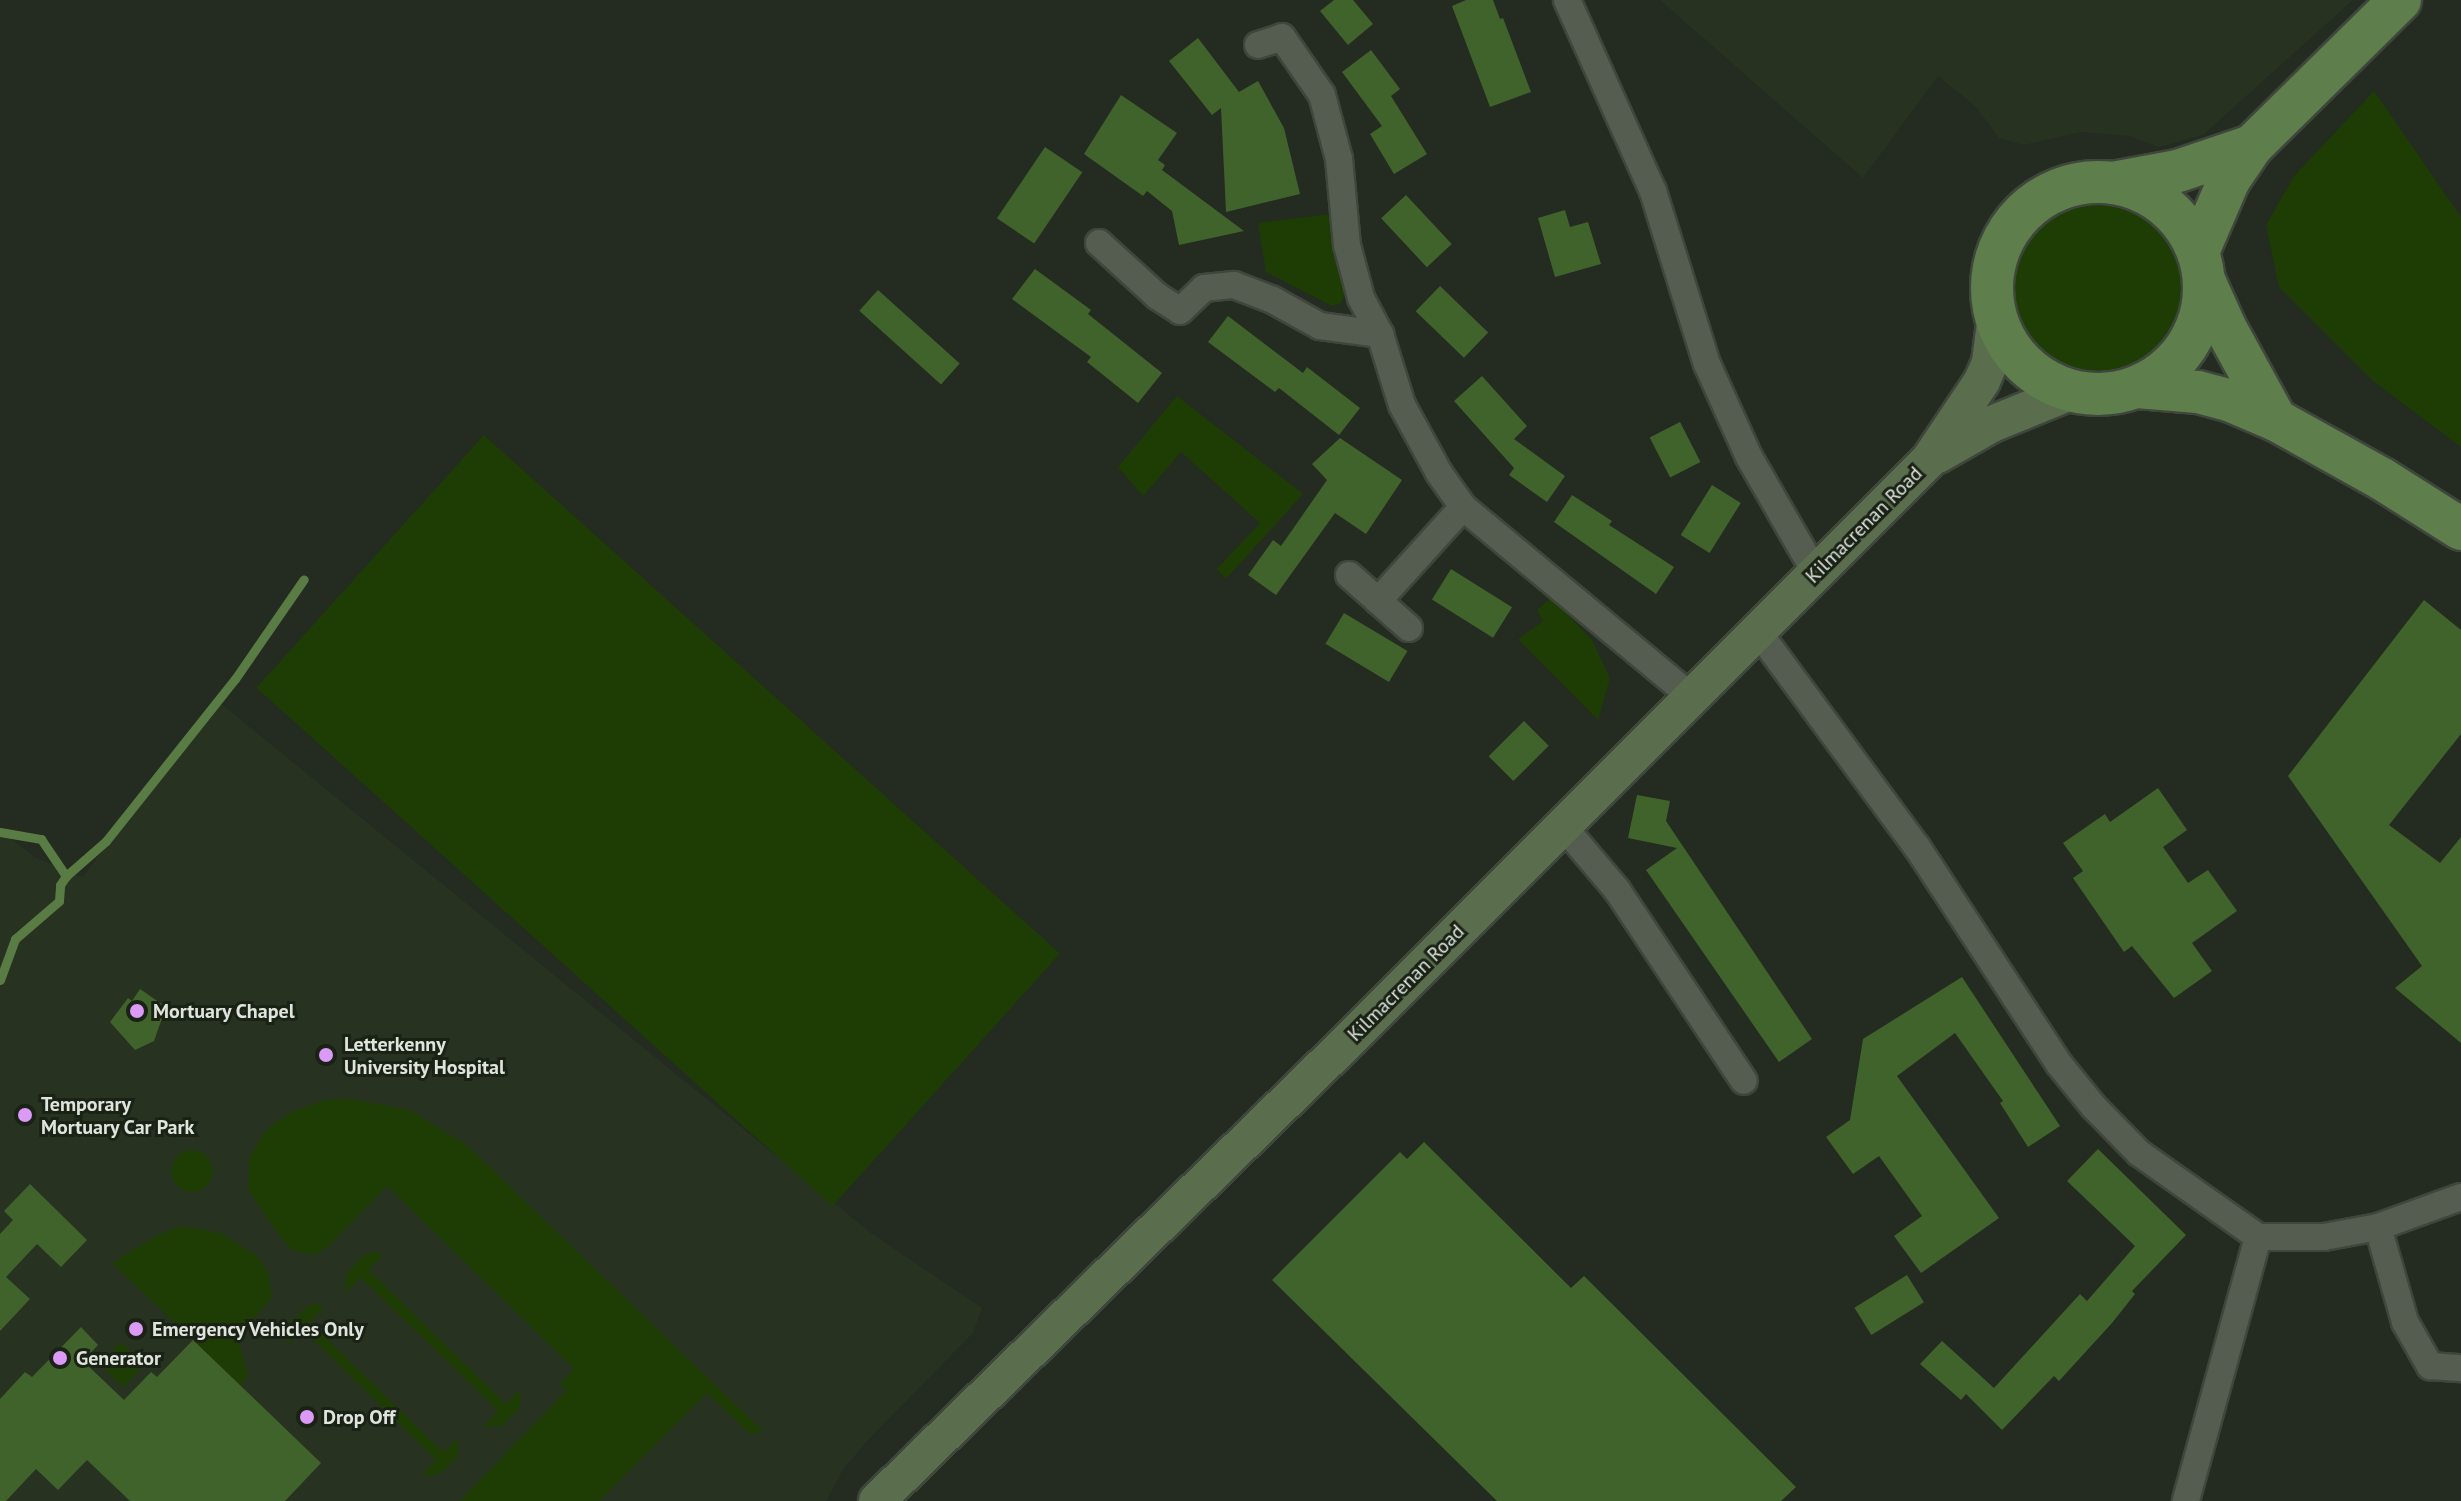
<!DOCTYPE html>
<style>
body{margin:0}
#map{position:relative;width:2461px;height:1501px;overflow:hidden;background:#242b20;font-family:"PT Sans",sans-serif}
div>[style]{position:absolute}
.built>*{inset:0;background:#273221}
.green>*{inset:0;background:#1d3d05;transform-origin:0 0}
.round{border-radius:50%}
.stream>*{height:9px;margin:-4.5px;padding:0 4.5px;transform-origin:4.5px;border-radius:4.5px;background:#597c45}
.building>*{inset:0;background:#40632c;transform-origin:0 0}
.roads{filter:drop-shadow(2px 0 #3f463c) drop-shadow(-2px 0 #3f463c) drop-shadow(0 2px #3f463c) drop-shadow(0 -2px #3f463c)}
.minor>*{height:26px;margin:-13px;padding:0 13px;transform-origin:13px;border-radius:13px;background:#555d50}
.secondary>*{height:36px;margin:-18px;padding:0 18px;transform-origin:18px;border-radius:18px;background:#5a6e4d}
.primary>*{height:42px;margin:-21px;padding:0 21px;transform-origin:21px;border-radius:21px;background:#5e7f4b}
.primary>.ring{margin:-21px;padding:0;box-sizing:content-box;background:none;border:42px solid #5e7f4b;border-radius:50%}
.dots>*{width:22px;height:22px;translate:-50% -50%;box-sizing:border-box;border:4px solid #1a2216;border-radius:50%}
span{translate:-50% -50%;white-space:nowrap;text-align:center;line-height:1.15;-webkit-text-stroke:6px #1a2216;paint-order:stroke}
.street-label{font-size:20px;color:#dfe5dd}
.poi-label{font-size:20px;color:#dfe5dd;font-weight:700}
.left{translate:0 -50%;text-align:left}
</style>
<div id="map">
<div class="built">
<i style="clip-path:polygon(1660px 0,2353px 0,2203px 135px,2159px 147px,2130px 136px,2081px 132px,2024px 145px,1999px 138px,1975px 106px,1938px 76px,1863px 178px)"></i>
<i style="clip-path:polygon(214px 698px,871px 1233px,982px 1308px,973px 1333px,869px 1439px,844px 1468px,826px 1501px,0 1501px,0 830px,34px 857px,83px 877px)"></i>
</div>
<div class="green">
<i style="clip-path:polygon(2374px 91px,2461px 217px,2461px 447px,2373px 381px,2279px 287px,2266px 225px,2294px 176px)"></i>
<i class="round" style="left:2012px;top:202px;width:176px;height:176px"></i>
<i style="clip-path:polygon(1330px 214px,1331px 241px,1346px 292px,1341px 303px,1332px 306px,1266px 272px,1258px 223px)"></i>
<i style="clip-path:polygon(1177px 396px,1303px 494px,1226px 579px,1217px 569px,1260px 523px,1181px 452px,1143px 496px,1118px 467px)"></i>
<i style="left:484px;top:435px;width:775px;height:340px;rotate:42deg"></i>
<i style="clip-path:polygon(1551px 598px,1592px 640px,1610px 678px,1598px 720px,1518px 639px,1543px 621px,1537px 610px)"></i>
<i style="clip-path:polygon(351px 1099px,410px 1110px,468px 1146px,763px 1431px,750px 1434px,707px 1393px,599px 1501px,460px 1501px,566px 1391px,560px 1384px,574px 1369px,387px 1186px,328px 1247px,313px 1255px,291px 1250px,277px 1233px,248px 1189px,249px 1158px,266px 1130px,291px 1112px,325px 1100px)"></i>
<i class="round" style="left:171px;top:1150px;width:42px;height:42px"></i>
<i style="clip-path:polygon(180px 1226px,222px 1233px,258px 1257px,268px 1272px,272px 1298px,244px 1330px,239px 1343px,248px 1375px,241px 1386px,112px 1263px,156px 1236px)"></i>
<i style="clip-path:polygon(374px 1251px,383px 1255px,369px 1270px,506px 1404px,520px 1389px,520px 1407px,502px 1426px,483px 1427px,498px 1411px,361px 1278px,345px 1293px,346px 1274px,364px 1255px)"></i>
<i style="clip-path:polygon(316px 1303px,324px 1307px,310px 1322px,443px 1452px,458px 1438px,458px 1456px,440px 1474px,421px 1476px,436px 1460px,303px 1330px,287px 1345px,287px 1326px,306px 1307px)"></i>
<i style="left:121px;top:1342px;width:33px;height:31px;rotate:44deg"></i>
</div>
<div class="stream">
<i style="left:0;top:832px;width:42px;rotate:9.7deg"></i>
<i style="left:41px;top:839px;width:45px;rotate:56deg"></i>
<i style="left:0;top:980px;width:44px;rotate:-69.9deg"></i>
<i style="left:15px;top:939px;width:58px;rotate:-40.8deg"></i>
<i style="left:59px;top:901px;width:16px;rotate:-86deg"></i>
<i style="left:60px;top:885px;width:11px;rotate:-56deg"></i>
<i style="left:66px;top:876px;width:53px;rotate:-41.2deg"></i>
<i style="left:106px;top:841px;width:207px;rotate:-51.5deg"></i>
<i style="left:235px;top:679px;width:121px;rotate:-55.4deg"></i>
</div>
<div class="building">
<i style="clip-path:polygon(1334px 0,1353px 0,1373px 24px,1348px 45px,1320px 11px)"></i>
<i style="clip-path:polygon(1466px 0,1493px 0,1500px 19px,1503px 18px,1531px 92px,1490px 107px,1452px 6px)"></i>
<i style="clip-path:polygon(1198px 38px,1239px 92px,1258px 81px,1284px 128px,1300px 194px,1226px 212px,1221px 108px,1212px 115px,1169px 61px)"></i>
<i style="clip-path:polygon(1371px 50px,1400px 89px,1391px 96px,1427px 154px,1394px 174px,1370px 134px,1382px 126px,1342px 72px)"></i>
<i style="clip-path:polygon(1121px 95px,1177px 133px,1158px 160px,1165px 165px,1162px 170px,1244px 231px,1179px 245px,1172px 211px,1147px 191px,1143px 196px,1084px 154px)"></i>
<i style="left:1045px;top:147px;width:45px;height:86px;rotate:34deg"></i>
<i style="left:1406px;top:195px;width:67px;height:34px;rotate:47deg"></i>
<i style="clip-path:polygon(1565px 210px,1570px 227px,1588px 222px,1601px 264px,1555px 277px,1538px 218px)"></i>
<i style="clip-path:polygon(1035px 269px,1091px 310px,1088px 314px,1162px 373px,1138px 403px,1087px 362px,1091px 357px,1012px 299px)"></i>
<i style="left:1440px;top:286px;width:67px;height:35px;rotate:44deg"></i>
<i style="left:878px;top:290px;width:110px;height:28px;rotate:42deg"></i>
<i style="clip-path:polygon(1228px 316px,1303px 373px,1307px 367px,1360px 408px,1339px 435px,1279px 388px,1275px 392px,1208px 342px)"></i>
<i style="clip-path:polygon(1482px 376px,1527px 426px,1514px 439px,1565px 476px,1547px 502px,1509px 475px,1514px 468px,1454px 401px)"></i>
<i style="left:1680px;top:422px;width:45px;height:34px;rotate:63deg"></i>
<i style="clip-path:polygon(1340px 438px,1402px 480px,1366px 534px,1335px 513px,1276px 595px,1248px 575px,1273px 540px,1281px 546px,1327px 480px,1312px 464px)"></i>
<i style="left:1712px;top:485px;width:34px;height:59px;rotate:32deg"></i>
<i style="clip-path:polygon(1572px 495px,1612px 521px,1609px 525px,1674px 567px,1656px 594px,1554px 522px)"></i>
<i style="left:1451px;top:569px;width:72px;height:36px;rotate:32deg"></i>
<i style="clip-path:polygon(2424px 600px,2461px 630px,2461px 734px,2389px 825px,2440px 863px,2461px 837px,2461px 1043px,2395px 988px,2422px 966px,2288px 776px)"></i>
<i style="left:1344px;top:613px;width:74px;height:36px;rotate:31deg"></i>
<i style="left:1524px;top:721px;width:35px;height:50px;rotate:45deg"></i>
<i style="clip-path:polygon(2158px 788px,2187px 830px,2163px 847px,2188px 883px,2208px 870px,2237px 911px,2192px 943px,2212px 971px,2174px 998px,2132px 946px,2124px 952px,2073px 878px,2083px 871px,2063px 843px,2105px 814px,2110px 822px)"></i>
<i style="clip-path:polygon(1637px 795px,1670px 801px,1666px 821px,1812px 1039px,1779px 1062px,1646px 870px,1677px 848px,1628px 838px)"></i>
<i style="clip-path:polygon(1962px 977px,2060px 1126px,2028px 1147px,2000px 1103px,2003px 1101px,1955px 1033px,1897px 1076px,1999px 1218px,1921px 1273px,1894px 1236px,1922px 1216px,1879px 1156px,1853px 1174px,1826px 1137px,1850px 1120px,1863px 1039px)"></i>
<i style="clip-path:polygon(140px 989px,166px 1007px,154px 1041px,135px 1050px,110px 1022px,128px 998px,132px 1001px)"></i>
<i style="clip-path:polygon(1424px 1142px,1571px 1288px,1584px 1276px,1796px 1487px,1781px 1501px,1497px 1501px,1272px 1280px,1400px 1152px,1407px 1159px)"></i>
<i style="clip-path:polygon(2098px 1149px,2186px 1235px,2132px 1291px,2135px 1294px,2112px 1323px,2059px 1381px,2054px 1376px,2002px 1430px,1966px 1394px,1961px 1400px,1920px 1364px,1942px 1341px,1994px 1388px,2080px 1294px,2087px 1301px,2135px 1246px,2067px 1181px)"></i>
<i style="clip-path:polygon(30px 1184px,87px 1240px,61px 1267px,37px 1244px,6px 1277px,30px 1299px,0 1331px,0 1234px,13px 1220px,4px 1211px)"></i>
<i style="left:1907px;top:1275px;width:32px;height:62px;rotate:58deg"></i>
<i style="clip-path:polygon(81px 1327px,98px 1345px,83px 1361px,124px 1400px,151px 1372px,157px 1377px,193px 1340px,321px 1463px,285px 1501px,130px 1501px,87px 1460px,58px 1490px,36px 1469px,6px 1501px,0 1501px,0 1399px,25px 1372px,32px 1377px)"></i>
</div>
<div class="roads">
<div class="minor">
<i style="left:1567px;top:0;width:209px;rotate:65.8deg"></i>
<i style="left:1653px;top:191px;width:181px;rotate:72.7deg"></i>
<i style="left:1707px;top:364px;width:102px;rotate:65.7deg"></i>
<i style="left:1749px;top:457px;width:133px;rotate:60.1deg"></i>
<i style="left:1258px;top:45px;width:25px;rotate:-18deg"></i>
<i style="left:1282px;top:37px;width:70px;rotate:55.4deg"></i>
<i style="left:1322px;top:95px;width:66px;rotate:75.1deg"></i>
<i style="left:1339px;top:159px;width:86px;rotate:84.7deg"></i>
<i style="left:1347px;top:245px;width:55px;rotate:75.2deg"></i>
<i style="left:1361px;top:298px;width:41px;rotate:62.2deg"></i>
<i style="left:1099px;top:243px;width:79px;rotate:42.4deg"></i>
<i style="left:1157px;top:296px;width:27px;rotate:33deg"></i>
<i style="left:1180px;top:311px;width:33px;rotate:-44deg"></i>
<i style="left:1204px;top:288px;width:30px;rotate:-6deg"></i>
<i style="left:1234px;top:285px;width:40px;rotate:21deg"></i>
<i style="left:1271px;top:299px;width:56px;rotate:28.9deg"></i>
<i style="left:1320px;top:326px;width:61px;rotate:7.6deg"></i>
<i style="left:1380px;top:334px;width:74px;rotate:72.8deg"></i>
<i style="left:1402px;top:405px;width:77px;rotate:61.4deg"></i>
<i style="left:1439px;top:473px;width:42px;rotate:54.8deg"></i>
<i style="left:1463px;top:507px;width:298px;rotate:39.7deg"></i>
<i style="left:1349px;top:575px;width:80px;rotate:41.5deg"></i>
<i style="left:1378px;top:601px;width:127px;rotate:-47.9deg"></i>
<i style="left:1759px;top:633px;width:266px;rotate:53.6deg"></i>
<i style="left:1917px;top:847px;width:259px;rotate:56.8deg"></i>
<i style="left:2059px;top:1064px;width:55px;rotate:50.9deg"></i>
<i style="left:2094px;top:1107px;width:64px;rotate:45.6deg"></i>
<i style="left:2139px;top:1153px;width:146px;rotate:35.2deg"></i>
<i style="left:2258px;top:1237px;width:274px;rotate:105.3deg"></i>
<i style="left:1563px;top:826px;width:84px;rotate:49.8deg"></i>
<i style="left:1617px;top:890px;width:229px;rotate:56.4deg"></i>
<i style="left:2378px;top:1227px;width:99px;rotate:74.1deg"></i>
<i style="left:2405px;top:1322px;width:51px;rotate:60.4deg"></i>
<i style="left:2430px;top:1366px;width:31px;rotate:4deg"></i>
<i style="left:2258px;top:1237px;width:66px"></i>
<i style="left:2324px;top:1237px;width:55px;rotate:-10.5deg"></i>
<i style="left:2378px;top:1227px;width:88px;rotate:-19.9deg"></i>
</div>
<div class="secondary">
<i style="left:1938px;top:455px;width:62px;rotate:-29.9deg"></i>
<i style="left:1992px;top:424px;width:87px;rotate:-22.2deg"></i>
<i style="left:877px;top:1501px;width:658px;rotate:-44.32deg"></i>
<i style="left:1348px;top:1041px;width:822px;rotate:-45deg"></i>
<i style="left:1929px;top:460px;width:95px;rotate:-56.1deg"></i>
<i style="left:1982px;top:381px;width:21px;rotate:-67deg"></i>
<i style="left:1990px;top:362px;width:47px;rotate:-82.7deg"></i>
</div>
<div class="primary">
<i class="ring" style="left:1992px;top:182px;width:170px;height:170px"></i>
<i style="left:2113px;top:183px;width:66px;rotate:-10.5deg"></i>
<i style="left:2178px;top:171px;width:78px;rotate:-18.7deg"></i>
<i style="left:2198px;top:252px;width:78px;rotate:-66.7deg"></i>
<i style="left:2229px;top:180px;width:41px;rotate:-55.9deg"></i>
<i style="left:2252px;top:146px;width:208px;rotate:-44.6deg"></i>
<i style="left:2204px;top:280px;width:51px;rotate:65.9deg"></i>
<i style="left:2225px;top:327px;width:106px;rotate:61.3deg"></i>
<i style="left:2137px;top:387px;width:61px;rotate:4.7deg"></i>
<i style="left:2198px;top:392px;width:34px;rotate:15deg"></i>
<i style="left:2231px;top:401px;width:49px;rotate:22.9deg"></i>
<i style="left:2276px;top:420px;width:121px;rotate:29.1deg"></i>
<i style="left:2382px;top:479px;width:93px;rotate:32.3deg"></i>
</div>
</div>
<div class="dots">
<i style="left:137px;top:1011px;background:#da9af6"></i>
<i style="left:326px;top:1055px;background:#da9af6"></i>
<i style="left:25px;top:1115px;background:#da9af6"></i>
<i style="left:136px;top:1329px;background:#da9af6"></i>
<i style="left:60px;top:1358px;background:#da9af6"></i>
<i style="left:307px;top:1417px;background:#da9af6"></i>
</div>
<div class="street-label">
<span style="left:1864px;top:525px;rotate:-45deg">Kilmacrenan Road</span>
<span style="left:1406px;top:983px;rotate:-45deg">Kilmacrenan Road</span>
</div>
<div class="poi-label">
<span class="left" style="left:153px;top:1011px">Mortuary Chapel</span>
<span class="left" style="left:344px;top:1056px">Letterkenny<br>University Hospital</span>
<span class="left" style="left:41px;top:1116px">Temporary<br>Mortuary Car Park</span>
<span class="left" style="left:152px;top:1329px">Emergency Vehicles Only</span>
<span class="left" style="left:76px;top:1358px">Generator</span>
<span class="left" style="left:323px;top:1417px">Drop Off</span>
</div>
</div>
